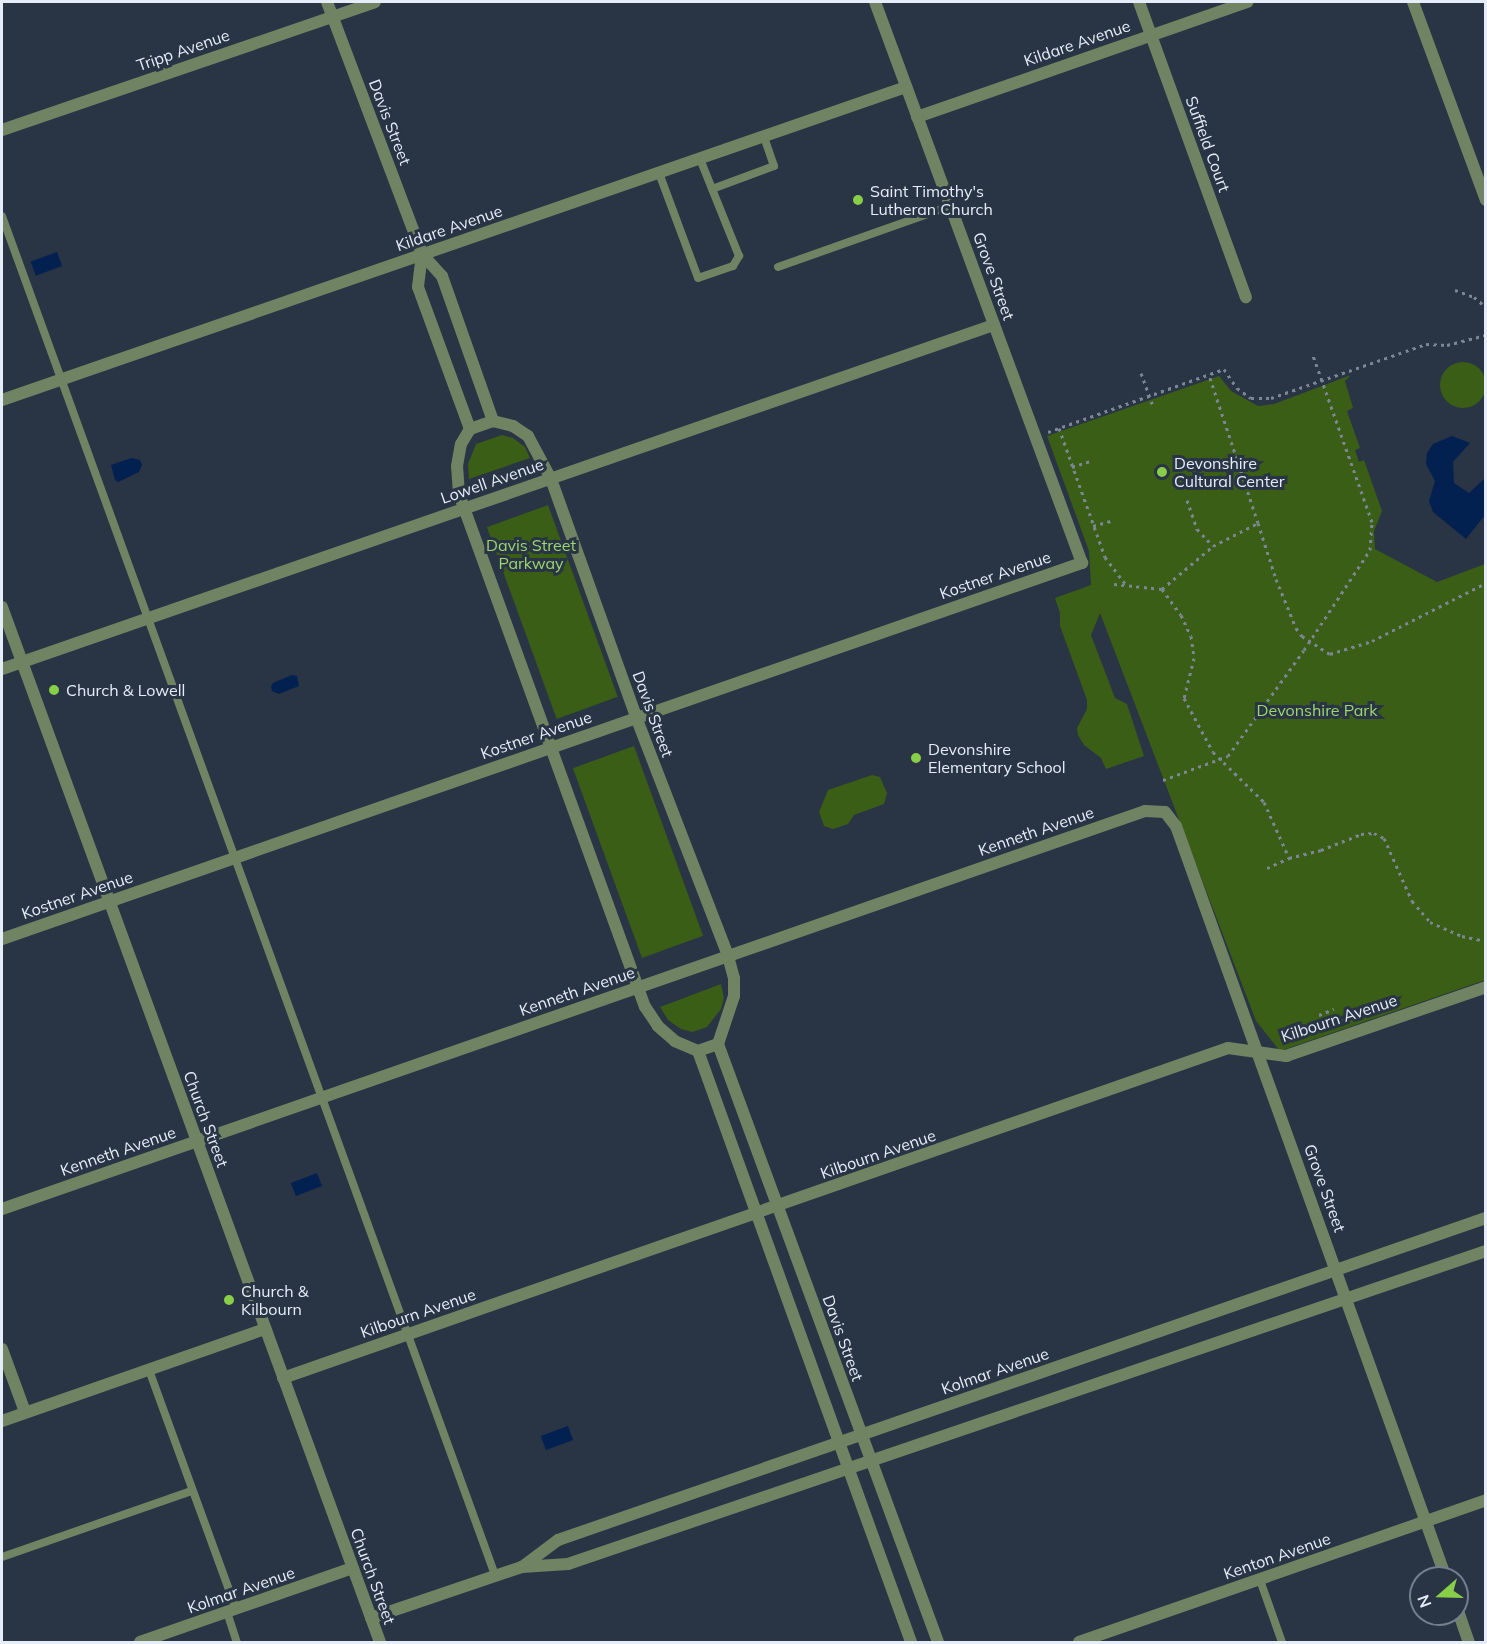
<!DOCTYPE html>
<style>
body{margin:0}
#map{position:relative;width:1487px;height:1644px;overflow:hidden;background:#293445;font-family:Mulish,sans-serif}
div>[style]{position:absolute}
.green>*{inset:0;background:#3a5e16;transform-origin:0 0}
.round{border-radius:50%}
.water>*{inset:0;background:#022151;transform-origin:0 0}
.path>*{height:3px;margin-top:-1.5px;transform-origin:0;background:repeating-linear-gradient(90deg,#7d8694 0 3px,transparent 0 7.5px)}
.service>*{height:8px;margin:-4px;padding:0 4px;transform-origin:4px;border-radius:4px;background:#708362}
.minor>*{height:12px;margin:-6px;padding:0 6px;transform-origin:6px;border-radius:6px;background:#708362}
.tertiary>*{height:12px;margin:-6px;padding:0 6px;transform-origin:6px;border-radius:6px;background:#708362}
.dots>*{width:16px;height:16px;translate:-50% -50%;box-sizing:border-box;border:3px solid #293445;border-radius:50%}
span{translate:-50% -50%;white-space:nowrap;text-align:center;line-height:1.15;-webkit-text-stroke:6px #293445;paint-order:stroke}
.street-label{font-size:16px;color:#e6edf8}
.poi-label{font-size:16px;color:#e6edf8}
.left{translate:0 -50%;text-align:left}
.park-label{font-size:16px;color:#9dd76d}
.frame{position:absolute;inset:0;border:3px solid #e6edf8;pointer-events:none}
.north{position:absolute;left:1409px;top:1566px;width:60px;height:60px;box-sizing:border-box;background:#293445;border:2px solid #757e8d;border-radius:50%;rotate:250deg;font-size:16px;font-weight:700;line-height:24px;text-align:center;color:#e6edf8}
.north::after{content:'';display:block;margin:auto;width:21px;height:27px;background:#89ce48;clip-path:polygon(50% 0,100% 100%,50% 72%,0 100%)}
</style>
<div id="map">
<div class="green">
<i class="round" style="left:1440px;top:362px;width:46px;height:46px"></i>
<i style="clip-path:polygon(1351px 375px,1345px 381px,1353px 408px,1347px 411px,1360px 448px,1355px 450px,1359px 462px,1364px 460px,1382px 511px,1374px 531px,1375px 549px,1437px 582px,1485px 564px,1485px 980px,1280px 1051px,1256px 1021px,1100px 613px,1091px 635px,1115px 698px,1127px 704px,1144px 756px,1106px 769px,1101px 758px,1084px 745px,1078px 735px,1077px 728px,1087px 709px,1087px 700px,1060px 626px,1060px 613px,1055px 598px,1091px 585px,1089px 551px,1047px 436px,1219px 376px,1231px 391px,1258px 406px,1274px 404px)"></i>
<i style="clip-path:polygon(502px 435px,513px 438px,525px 447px,530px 458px,469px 479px,468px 464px,476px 444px)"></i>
<i style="left:548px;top:505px;width:204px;height:65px;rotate:70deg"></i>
<i style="left:634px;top:746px;width:202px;height:65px;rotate:70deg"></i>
<i style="clip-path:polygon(872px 775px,880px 777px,887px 793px,884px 804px,854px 815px,848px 824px,833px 829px,824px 826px,819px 812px,828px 790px)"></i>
<i style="clip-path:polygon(721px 984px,724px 998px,721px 1009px,707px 1027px,692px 1032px,681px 1029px,668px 1020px,660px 1007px)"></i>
</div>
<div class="water">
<i style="left:57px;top:252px;width:15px;height:28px;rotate:70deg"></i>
<i style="clip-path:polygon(1452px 436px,1470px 443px,1453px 462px,1454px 483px,1469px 493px,1485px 478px,1485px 515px,1466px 539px,1433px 512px,1429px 501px,1435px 481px,1426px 464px,1427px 453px,1433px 444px)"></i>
<i style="clip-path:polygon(132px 458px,140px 460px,142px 465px,139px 472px,118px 482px,115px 480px,111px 465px)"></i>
<i style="clip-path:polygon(292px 675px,297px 676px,299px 686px,279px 694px,272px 691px,271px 686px,273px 683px)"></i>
<i style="left:317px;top:1173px;width:14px;height:28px;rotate:69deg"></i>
<i style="left:568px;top:1426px;width:15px;height:29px;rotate:70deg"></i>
</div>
<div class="path">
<i style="left:1455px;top:290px;width:20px;rotate:20deg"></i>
<i style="left:1474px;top:297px;width:16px;rotate:40deg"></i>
<i style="left:1141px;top:373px;width:33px;rotate:70deg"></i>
<i style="left:1059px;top:428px;width:137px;rotate:70.4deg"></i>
<i style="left:1105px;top:557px;width:35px;rotate:53deg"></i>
<i style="left:1048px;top:432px;width:187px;rotate:-19.7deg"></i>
<i style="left:1224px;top:369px;width:23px;rotate:56deg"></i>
<i style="left:1237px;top:388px;width:17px;rotate:36deg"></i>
<i style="left:1251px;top:398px;width:20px"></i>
<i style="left:1271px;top:398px;width:164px;rotate:-19.2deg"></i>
<i style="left:1426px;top:344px;width:21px;rotate:3deg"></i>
<i style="left:1447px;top:345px;width:40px;rotate:-14.4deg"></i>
<i style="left:1072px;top:467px;width:19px;rotate:-18deg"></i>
<i style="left:1187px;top:500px;width:31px;rotate:71deg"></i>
<i style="left:1197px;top:529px;width:23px;rotate:47deg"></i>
<i style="left:1258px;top:523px;width:59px;rotate:72.2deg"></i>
<i style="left:1276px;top:579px;width:53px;rotate:67.8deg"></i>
<i style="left:1296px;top:628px;width:10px;rotate:53deg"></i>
<i style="left:1302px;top:636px;width:33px;rotate:33deg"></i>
<i style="left:1330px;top:654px;width:44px;rotate:-17.2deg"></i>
<i style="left:1372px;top:641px;width:128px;rotate:-27deg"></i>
<i style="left:1093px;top:526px;width:19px;rotate:-16deg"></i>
<i style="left:1114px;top:584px;width:48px;rotate:5.9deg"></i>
<i style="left:1162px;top:589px;width:32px;rotate:54deg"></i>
<i style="left:1181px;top:615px;width:23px;rotate:65deg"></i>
<i style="left:1191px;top:636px;width:22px;rotate:82deg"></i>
<i style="left:1194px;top:658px;width:41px;rotate:104deg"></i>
<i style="left:1184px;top:698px;width:61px;rotate:61.8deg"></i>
<i style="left:1213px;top:752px;width:71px;rotate:44.4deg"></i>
<i style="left:1264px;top:802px;width:61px;rotate:65.9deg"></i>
<i style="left:1162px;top:589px;width:67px;rotate:-40.1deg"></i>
<i style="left:1213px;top:546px;width:51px;rotate:-27.1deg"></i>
<i style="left:1258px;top:523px;width:156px;rotate:-108.3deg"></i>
<i style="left:1163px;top:780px;width:69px;rotate:-20.3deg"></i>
<i style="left:1228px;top:756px;width:130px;rotate:-54.4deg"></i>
<i style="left:1304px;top:650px;width:120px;rotate:-56.6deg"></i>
<i style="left:1370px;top:550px;width:28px;rotate:-86deg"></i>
<i style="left:1372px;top:522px;width:177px;rotate:-109.5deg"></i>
<i style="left:1267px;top:868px;width:24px;rotate:-24deg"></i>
<i style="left:1289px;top:858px;width:33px;rotate:-14deg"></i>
<i style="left:1321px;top:850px;width:43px;rotate:-21.8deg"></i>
<i style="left:1361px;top:834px;width:13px;rotate:-4deg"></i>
<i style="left:1374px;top:833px;width:11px;rotate:27deg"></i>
<i style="left:1384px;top:838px;width:69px;rotate:66deg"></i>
<i style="left:1412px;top:901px;width:28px;rotate:49deg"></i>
<i style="left:1430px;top:922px;width:35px;rotate:24deg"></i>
<i style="left:1462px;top:936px;width:25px;rotate:12deg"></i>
<i style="left:1319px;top:1015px;width:16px;rotate:-22deg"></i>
</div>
<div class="service">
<i style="left:659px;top:173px;width:112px;rotate:69.6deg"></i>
<i style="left:698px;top:278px;width:37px;rotate:-19deg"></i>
<i style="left:733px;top:266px;width:12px;rotate:-59deg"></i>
<i style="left:739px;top:256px;width:105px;rotate:-111.9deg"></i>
<i style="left:712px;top:189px;width:66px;rotate:-20.4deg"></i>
<i style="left:774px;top:166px;width:31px;rotate:-109deg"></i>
<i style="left:2px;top:216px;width:1446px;rotate:70.06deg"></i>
<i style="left:778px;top:267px;width:182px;rotate:-19.5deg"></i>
<i style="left:149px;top:1370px;width:254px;rotate:70deg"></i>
<i style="left:2px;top:1557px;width:201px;rotate:-19.2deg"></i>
<i style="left:1260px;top:1580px;width:66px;rotate:70.5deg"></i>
<i style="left:227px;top:1612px;width:32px;rotate:72deg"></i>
</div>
<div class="minor">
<i style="left:327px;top:2px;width:269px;rotate:69.3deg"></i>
<i style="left:422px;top:254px;width:30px;rotate:48deg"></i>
<i style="left:442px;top:276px;width:154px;rotate:70.6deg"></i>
<i style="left:1139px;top:2px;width:314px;rotate:70.1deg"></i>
<i style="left:1413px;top:2px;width:211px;rotate:69.8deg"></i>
<i style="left:917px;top:117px;width:350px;rotate:-19.2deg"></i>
<i style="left:2px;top:130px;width:394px;rotate:-18.9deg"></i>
<i style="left:422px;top:254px;width:33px;rotate:97deg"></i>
<i style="left:418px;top:287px;width:151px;rotate:69.9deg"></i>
<i style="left:2px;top:400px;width:957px;rotate:-19.1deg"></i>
<i style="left:2px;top:669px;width:1050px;rotate:-19.13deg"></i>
<i style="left:2px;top:939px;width:1144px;rotate:-19.2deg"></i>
<i style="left:1082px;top:563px;width:598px;rotate:-110.25deg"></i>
<i style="left:718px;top:1044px;width:21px;rotate:161deg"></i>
<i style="left:698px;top:1051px;width:25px;rotate:-157deg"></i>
<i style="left:675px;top:1041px;width:23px;rotate:-139deg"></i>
<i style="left:658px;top:1026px;width:23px;rotate:-124deg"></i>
<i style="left:645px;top:1007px;width:546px;rotate:-109.93deg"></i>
<i style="left:459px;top:494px;width:28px;rotate:-94deg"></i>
<i style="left:457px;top:466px;width:22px;rotate:-80deg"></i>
<i style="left:461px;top:444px;width:17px;rotate:-59deg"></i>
<i style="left:470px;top:429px;width:24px;rotate:-19deg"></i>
<i style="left:493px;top:421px;width:21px;rotate:14deg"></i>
<i style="left:513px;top:426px;width:18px;rotate:34deg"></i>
<i style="left:528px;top:436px;width:49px;rotate:61.9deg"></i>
<i style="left:551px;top:479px;width:253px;rotate:70.3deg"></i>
<i style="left:636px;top:717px;width:256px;rotate:68.9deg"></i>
<i style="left:728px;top:956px;width:23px;rotate:75deg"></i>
<i style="left:734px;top:978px;width:18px;rotate:90deg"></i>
<i style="left:734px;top:996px;width:51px;rotate:108.4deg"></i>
<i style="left:718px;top:1044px;width:637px;rotate:69.8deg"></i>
<i style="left:698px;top:1051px;width:628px;rotate:70.18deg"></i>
<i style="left:2px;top:1209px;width:1210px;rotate:-19.2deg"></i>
<i style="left:1145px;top:811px;width:20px;rotate:3deg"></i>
<i style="left:1165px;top:812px;width:18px;rotate:52deg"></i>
<i style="left:1176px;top:826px;width:799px;rotate:70.25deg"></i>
<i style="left:2px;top:1349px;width:67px;rotate:69.9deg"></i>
<i style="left:283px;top:1378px;width:1001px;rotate:-19.25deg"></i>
<i style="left:1228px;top:1048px;width:59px;rotate:7.9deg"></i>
<i style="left:1286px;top:1056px;width:212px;rotate:-19deg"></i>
<i style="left:2px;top:1421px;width:279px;rotate:-19.3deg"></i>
<i style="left:522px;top:1567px;width:45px;rotate:-36.9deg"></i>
<i style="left:558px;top:1540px;width:982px;rotate:-19.14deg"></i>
<i style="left:1457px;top:1608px;width:36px;rotate:71deg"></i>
<i style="left:371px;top:1618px;width:159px;rotate:-18.7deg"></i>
<i style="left:522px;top:1567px;width:46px;rotate:-3.7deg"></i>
<i style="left:568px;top:1564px;width:970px;rotate:-18.83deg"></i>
<i style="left:140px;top:1642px;width:225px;rotate:-19.2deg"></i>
<i style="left:1079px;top:1642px;width:431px;rotate:-19.2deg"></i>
</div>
<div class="tertiary">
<i style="left:2px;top:607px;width:1102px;rotate:69.94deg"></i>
</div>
<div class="dots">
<i style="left:858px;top:200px;background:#89ce48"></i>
<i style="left:1162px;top:472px;background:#89ce48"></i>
<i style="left:54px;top:690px;background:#89ce48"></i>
<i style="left:916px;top:758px;background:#89ce48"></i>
<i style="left:229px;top:1300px;background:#89ce48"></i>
</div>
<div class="street-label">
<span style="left:1077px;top:43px;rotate:-19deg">Kildare Avenue</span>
<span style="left:183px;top:50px;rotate:-19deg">Tripp Avenue</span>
<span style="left:390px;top:122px;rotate:69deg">Davis Street</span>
<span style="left:1208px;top:144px;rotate:70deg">Suffield Court</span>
<span style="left:449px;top:228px;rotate:-19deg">Kildare Avenue</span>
<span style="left:994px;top:276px;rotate:70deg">Grove Street</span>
<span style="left:492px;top:481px;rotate:-19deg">Lowell Avenue</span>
<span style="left:995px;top:575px;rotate:-19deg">Kostner Avenue</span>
<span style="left:653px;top:714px;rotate:70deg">Davis Street</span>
<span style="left:536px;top:735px;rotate:-19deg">Kostner Avenue</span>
<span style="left:1036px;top:831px;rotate:-19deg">Kenneth Avenue</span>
<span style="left:77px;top:895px;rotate:-19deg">Kostner Avenue</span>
<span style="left:577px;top:991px;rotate:-19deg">Kenneth Avenue</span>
<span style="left:1339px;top:1018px;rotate:-18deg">Kilbourn Avenue</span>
<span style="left:206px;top:1119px;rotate:70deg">Church Street</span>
<span style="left:118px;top:1151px;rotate:-19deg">Kenneth Avenue</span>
<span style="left:878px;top:1154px;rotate:-19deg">Kilbourn Avenue</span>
<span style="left:1325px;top:1188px;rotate:70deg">Grove Street</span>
<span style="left:418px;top:1313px;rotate:-19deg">Kilbourn Avenue</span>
<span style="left:843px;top:1338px;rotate:70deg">Davis Street</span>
<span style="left:995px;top:1371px;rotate:-19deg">Kolmar Avenue</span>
<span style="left:1277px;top:1556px;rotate:-19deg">Kenton Avenue</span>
<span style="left:373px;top:1576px;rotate:70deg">Church Street</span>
<span style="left:241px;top:1590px;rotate:-19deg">Kolmar Avenue</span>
</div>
<div class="poi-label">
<span class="left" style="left:870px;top:200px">Saint Timothy's<br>Lutheran Church</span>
<span class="left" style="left:1174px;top:472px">Devonshire<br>Cultural Center</span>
<span class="left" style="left:66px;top:690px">Church &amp; Lowell</span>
<span class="left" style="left:928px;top:758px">Devonshire<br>Elementary School</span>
<span class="left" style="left:241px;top:1300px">Church &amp;<br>Kilbourn</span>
</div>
<div class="park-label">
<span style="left:531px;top:554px">Davis Street<br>Parkway</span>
<span style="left:1317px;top:710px">Devonshire Park</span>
</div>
<div class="frame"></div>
<div class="north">N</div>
</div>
